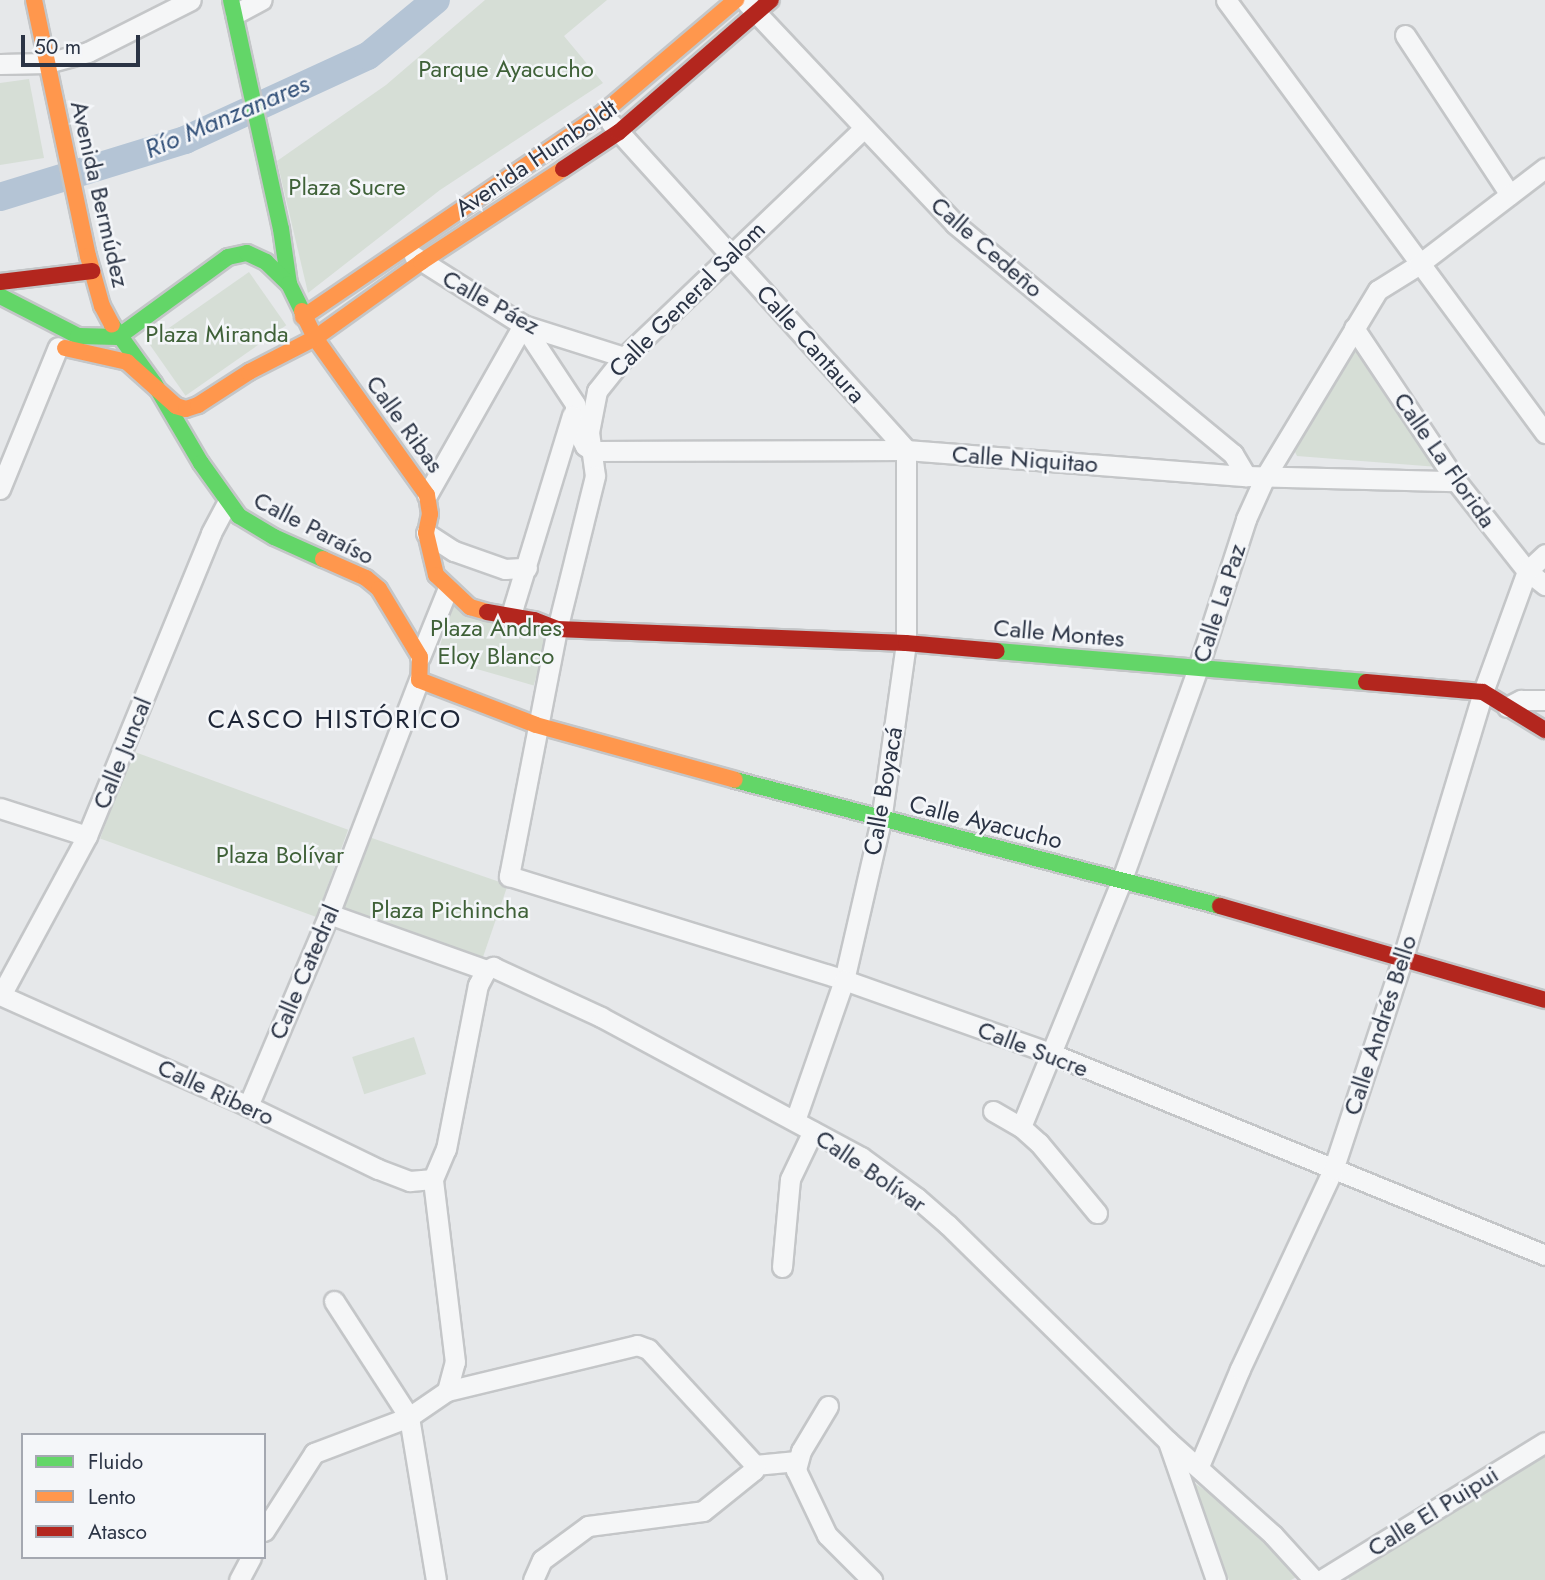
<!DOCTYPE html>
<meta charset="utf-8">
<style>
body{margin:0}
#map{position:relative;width:1545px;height:1580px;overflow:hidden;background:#e6e8ea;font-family:Jost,sans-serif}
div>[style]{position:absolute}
.green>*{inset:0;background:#d6ded6;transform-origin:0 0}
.river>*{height:28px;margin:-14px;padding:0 14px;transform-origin:14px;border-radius:14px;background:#b4c4d5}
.roads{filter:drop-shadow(2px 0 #c4c6c8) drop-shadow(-2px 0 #c4c6c8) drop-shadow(0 2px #c4c6c8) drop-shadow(0 -2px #c4c6c8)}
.street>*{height:19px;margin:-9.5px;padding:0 9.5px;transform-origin:9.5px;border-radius:9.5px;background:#f5f6f7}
.fast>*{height:16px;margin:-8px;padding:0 8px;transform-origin:8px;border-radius:8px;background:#63d668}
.slow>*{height:16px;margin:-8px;padding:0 8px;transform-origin:8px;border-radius:8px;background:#ff974d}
.jam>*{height:16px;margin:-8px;padding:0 8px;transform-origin:8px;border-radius:8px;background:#b3261e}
span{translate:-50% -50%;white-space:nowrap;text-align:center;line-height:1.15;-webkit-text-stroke:5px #f4f6f9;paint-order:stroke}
.park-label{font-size:24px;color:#3f6138}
.street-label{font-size:24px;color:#2b3445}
.water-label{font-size:26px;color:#34527a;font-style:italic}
.neighbourhood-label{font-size:26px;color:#1d2536;letter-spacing:2px}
.legend{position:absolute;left:21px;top:1433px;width:245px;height:126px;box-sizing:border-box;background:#f4f6f9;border:2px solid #a4a8b1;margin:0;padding:9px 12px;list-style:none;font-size:21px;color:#2b3445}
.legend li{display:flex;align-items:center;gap:14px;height:35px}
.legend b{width:35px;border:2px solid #a4a8b1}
.scale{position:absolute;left:21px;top:35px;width:119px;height:32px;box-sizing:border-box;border:4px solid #2b3445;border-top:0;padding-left:9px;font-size:21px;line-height:24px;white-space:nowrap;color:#2b3445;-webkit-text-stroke:5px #f4f6f9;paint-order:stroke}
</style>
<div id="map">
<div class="green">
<i style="clip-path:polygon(485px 0,607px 0,564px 36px,603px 83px,440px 190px,308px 293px,277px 161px,386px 85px)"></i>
<i style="clip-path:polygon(29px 79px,44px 158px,0 165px,0 83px)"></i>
<i style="left:249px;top:272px;width:65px;height:123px;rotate:55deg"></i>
<i style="clip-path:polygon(1351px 350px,1359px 352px,1438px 467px,1297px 456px,1292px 446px)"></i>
<i style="left:454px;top:597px;width:101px;height:63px;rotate:16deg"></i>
<i style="left:132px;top:751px;width:230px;height:93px;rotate:20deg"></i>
<i style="left:366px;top:836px;width:150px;height:81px;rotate:19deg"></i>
<i style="left:414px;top:1037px;width:39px;height:65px;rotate:72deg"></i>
<i style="clip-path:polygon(1545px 1455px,1545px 1580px,1349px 1580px,1348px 1577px)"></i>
<i style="clip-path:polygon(1193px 1482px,1222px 1502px,1298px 1576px,1291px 1580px,1229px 1580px,1187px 1487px)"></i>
</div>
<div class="river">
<i style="left:0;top:197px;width:194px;rotate:-17.1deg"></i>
<i style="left:185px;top:140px;width:201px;rotate:-24.7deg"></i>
<i style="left:368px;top:56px;width:88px;rotate:-39.5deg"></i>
</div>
<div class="roads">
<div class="street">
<i style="left:1226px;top:0;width:538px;rotate:53.62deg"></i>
<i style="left:747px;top:3px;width:303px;rotate:46.7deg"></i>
<i style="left:955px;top:224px;width:361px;rotate:39.6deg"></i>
<i style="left:1233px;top:454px;width:26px;rotate:59deg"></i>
<i style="left:235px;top:14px;width:30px;rotate:-28deg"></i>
<i style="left:1405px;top:35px;width:191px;rotate:56.7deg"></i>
<i style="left:0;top:64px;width:47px;rotate:-1.2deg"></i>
<i style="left:47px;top:63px;width:42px;rotate:-15deg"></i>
<i style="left:88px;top:52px;width:115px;rotate:-26.8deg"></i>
<i style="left:611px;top:123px;width:440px;rotate:47.9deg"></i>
<i style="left:906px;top:450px;width:193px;rotate:90deg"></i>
<i style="left:906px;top:643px;width:179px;rotate:98deg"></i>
<i style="left:881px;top:820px;width:164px;rotate:103deg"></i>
<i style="left:844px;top:980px;width:149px;rotate:109.2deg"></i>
<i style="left:864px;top:128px;width:332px;rotate:136.3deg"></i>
<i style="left:624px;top:357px;width:43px;rotate:128.5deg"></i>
<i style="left:597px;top:391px;width:42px;rotate:101deg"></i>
<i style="left:589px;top:432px;width:44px;rotate:82.2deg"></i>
<i style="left:595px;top:476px;width:158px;rotate:103.9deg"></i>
<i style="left:557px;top:629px;width:252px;rotate:101deg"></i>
<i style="left:509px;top:876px;width:351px;rotate:17.2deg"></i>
<i style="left:844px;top:980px;width:219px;rotate:19.5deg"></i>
<i style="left:1050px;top:1053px;width:535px;rotate:22.2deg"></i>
<i style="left:414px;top:256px;width:129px;rotate:32.3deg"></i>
<i style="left:523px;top:325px;width:106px;rotate:17.6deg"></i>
<i style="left:1354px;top:328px;width:184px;rotate:56.3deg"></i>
<i style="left:1456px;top:481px;width:115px;rotate:51.7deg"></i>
<i style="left:1527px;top:571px;width:23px;rotate:38deg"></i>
<i style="left:0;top:489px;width:153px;rotate:-67.8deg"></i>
<i style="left:427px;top:495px;width:195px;rotate:-60.5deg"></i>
<i style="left:523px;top:325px;width:95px;rotate:56.6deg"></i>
<i style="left:575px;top:404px;width:23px;rotate:90deg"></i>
<i style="left:575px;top:427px;width:21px;rotate:62deg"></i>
<i style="left:585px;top:446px;width:9px;rotate:32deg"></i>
<i style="left:593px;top:451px;width:313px;rotate:-0.2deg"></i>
<i style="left:906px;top:450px;width:341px;rotate:4.4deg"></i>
<i style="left:1246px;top:476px;width:210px;rotate:1.4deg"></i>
<i style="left:426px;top:533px;width:33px;rotate:33deg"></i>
<i style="left:454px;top:551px;width:54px;rotate:19.4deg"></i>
<i style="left:505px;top:569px;width:22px;rotate:-3deg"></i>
<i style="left:510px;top:618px;width:212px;rotate:-73deg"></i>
<i style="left:420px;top:657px;width:74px;rotate:-67.9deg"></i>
<i style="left:1507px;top:707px;width:16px;rotate:-27deg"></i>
<i style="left:1521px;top:700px;width:24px"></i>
<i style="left:0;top:808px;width:91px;rotate:17.8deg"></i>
<i style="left:329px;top:914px;width:167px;rotate:19.6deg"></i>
<i style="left:486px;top:970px;width:8px;rotate:-23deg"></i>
<i style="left:493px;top:967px;width:119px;rotate:24.8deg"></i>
<i style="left:601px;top:1017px;width:295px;rotate:28.3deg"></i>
<i style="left:861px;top:1157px;width:69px;rotate:36.2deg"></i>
<i style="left:917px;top:1198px;width:41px;rotate:41.1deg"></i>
<i style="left:948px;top:1225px;width:308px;rotate:44.5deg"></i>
<i style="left:1168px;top:1441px;width:141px;rotate:41.8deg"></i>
<i style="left:1273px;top:1535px;width:61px;rotate:47.7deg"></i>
<i style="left:0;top:995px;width:272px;rotate:24.1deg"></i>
<i style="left:248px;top:1106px;width:144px;rotate:25.9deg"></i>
<i style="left:378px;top:1169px;width:34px;rotate:21deg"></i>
<i style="left:410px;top:1181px;width:23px;rotate:-5deg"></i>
<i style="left:1px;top:995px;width:181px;rotate:-61.6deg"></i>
<i style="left:87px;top:836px;width:327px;rotate:-67.7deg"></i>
<i style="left:211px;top:533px;width:34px;rotate:-62deg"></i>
<i style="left:248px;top:1106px;width:208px;rotate:-67.1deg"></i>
<i style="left:329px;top:914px;width:251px;rotate:-69deg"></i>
<i style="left:993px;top:1111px;width:32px;rotate:30deg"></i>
<i style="left:1021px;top:1127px;width:24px;rotate:42deg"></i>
<i style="left:1039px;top:1143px;width:91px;rotate:50.4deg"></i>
<i style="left:1021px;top:1127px;width:268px;rotate:-67.8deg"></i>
<i style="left:1122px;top:879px;width:224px;rotate:-70.2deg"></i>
<i style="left:1198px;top:668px;width:157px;rotate:-72.1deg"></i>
<i style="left:1246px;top:519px;width:46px;rotate:-65.7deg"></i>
<i style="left:1265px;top:477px;width:218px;rotate:-58.9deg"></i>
<i style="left:1378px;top:290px;width:47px;rotate:-32deg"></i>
<i style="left:1418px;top:265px;width:160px;rotate:-37.4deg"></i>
<i style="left:782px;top:1267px;width:88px;rotate:-84.8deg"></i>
<i style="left:790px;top:1179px;width:53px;rotate:-64.4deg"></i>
<i style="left:334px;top:1301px;width:138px;rotate:57.1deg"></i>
<i style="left:409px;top:1417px;width:165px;rotate:80.6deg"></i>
<i style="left:447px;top:1391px;width:30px;rotate:-75deg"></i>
<i style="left:455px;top:1362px;width:184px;rotate:-96.9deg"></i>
<i style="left:433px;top:1179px;width:33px;rotate:-67deg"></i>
<i style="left:446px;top:1149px;width:167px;rotate:-79deg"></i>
<i style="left:478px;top:985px;width:17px;rotate:-62deg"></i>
<i style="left:828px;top:1406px;width:52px;rotate:121deg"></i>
<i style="left:801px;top:1451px;width:20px;rotate:105deg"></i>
<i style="left:796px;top:1470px;width:72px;rotate:64.5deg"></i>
<i style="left:827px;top:1535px;width:64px;rotate:45deg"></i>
<i style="left:1168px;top:1442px;width:146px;rotate:70.8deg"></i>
<i style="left:755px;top:1465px;width:42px;rotate:-5.4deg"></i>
<i style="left:1199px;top:1466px;width:105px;rotate:-67.1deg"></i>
<i style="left:1240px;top:1369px;width:220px;rotate:-65deg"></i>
<i style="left:1333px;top:1170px;width:224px;rotate:-71.8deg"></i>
<i style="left:1403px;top:957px;width:277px;rotate:-73.2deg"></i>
<i style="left:1483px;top:692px;width:129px;rotate:-70deg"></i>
<i style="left:1527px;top:571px;width:25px;rotate:-43deg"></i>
<i style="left:264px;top:1531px;width:93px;rotate:-57.3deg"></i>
<i style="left:314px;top:1453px;width:102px;rotate:-20.8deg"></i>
<i style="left:409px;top:1417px;width:46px;rotate:-34.4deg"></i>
<i style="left:447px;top:1391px;width:195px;rotate:-13.6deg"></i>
<i style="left:637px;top:1345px;width:12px;rotate:20deg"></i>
<i style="left:648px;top:1349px;width:158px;rotate:47.3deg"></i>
<i style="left:239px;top:1580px;width:26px;rotate:-62deg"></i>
<i style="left:533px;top:1580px;width:22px;rotate:-66deg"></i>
<i style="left:542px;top:1560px;width:57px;rotate:-36.5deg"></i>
<i style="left:588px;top:1526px;width:116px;rotate:-7.4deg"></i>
<i style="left:703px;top:1511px;width:65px;rotate:-38.8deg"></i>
<i style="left:754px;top:1470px;width:5px;rotate:-79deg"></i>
<i style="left:1321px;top:1580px;width:263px;rotate:-31.6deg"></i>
</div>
<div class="fast">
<i style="left:231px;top:0;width:234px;rotate:77.7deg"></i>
<i style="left:281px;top:229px;width:56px;rotate:81.7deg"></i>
<i style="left:0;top:296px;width:88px;rotate:27.1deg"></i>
<i style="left:78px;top:336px;width:40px;rotate:1.4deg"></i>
<i style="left:118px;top:337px;width:136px;rotate:-36deg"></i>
<i style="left:228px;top:257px;width:19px;rotate:-12deg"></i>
<i style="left:247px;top:253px;width:21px;rotate:25deg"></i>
<i style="left:266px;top:262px;width:32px;rotate:44deg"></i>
<i style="left:289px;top:284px;width:30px;rotate:64deg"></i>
<i style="left:112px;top:325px;width:72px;rotate:54.1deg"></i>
<i style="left:154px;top:383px;width:93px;rotate:59.6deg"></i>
<i style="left:201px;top:463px;width:65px;rotate:54.4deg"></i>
<i style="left:239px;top:516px;width:41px;rotate:31deg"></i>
<i style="left:274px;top:537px;width:54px;rotate:24.2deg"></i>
<i style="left:997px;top:651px;width:370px;rotate:4.8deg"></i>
<i style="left:735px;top:780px;width:501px;rotate:14.56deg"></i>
</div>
<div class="slow">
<i style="left:34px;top:0;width:262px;rotate:78.1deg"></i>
<i style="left:88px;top:256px;width:52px;rotate:74.4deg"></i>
<i style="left:102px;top:306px;width:21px;rotate:62deg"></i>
<i style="left:302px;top:311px;width:30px;rotate:64deg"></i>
<i style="left:315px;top:338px;width:193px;rotate:54.5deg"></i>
<i style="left:427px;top:495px;width:19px;rotate:81deg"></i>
<i style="left:430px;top:514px;width:19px;rotate:102deg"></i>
<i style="left:426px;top:533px;width:43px;rotate:76.6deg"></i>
<i style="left:436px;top:575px;width:47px;rotate:43.3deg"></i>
<i style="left:470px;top:607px;width:18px;rotate:16deg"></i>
<i style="left:303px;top:317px;width:363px;rotate:-34.2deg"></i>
<i style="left:603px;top:113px;width:175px;rotate:-40.4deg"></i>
<i style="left:65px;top:348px;width:64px;rotate:12.7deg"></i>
<i style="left:127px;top:362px;width:66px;rotate:41.9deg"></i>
<i style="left:176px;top:406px;width:10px;rotate:17deg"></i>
<i style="left:186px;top:409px;width:13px;rotate:-18deg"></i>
<i style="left:198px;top:405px;width:61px;rotate:-32.9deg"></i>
<i style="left:249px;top:372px;width:74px;rotate:-27.3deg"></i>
<i style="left:315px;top:338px;width:130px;rotate:-35.6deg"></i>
<i style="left:421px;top:262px;width:170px;rotate:-33.2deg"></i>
<i style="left:323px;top:559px;width:47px;rotate:23.8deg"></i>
<i style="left:366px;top:578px;width:17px;rotate:40deg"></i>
<i style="left:379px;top:589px;width:79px;rotate:58.9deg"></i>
<i style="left:420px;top:657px;width:23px;rotate:92deg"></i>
<i style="left:419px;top:680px;width:125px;rotate:21deg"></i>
<i style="left:536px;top:725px;width:206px;rotate:15.4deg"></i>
</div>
<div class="jam">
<i style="left:563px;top:169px;width:67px;rotate:-33.5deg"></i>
<i style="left:619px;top:132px;width:201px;rotate:-41deg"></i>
<i style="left:0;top:282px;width:93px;rotate:-6.8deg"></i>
<i style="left:487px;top:612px;width:48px;rotate:9.7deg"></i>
<i style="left:534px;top:620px;width:25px;rotate:21deg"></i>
<i style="left:557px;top:629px;width:349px;rotate:2.3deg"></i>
<i style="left:906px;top:643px;width:91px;rotate:5deg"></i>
<i style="left:1366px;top:682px;width:117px;rotate:4.9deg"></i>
<i style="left:1483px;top:692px;width:73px;rotate:31.5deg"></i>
<i style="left:1220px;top:906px;width:338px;rotate:16.1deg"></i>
</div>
</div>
<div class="park-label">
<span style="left:506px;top:69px">Parque Ayacucho</span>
<span style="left:347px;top:187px">Plaza Sucre</span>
<span style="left:217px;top:334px">Plaza Miranda</span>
<span style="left:496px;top:642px">Plaza Andres<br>Eloy Blanco</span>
<span style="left:280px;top:855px">Plaza Bolívar</span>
<span style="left:450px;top:910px">Plaza Pichincha</span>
</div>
<div class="street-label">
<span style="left:536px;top:158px;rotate:-34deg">Avenida Humboldt</span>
<span style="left:100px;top:194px;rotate:77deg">Avenida Bermúdez</span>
<span style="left:987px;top:247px;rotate:41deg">Calle Cedeño</span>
<span style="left:687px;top:299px;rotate:-45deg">Calle General Salom</span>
<span style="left:491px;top:302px;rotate:29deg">Calle Páez</span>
<span style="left:811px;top:344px;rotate:48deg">Calle Cantaura</span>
<span style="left:405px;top:424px;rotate:54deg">Calle Ribas</span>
<span style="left:1025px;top:459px;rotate:4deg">Calle Niquitao</span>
<span style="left:1445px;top:460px;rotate:55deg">Calle La Florida</span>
<span style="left:314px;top:528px;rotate:27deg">Calle Paraíso</span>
<span style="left:1219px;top:603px;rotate:-72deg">Calle La Paz</span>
<span style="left:1059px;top:633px;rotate:5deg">Calle Montes</span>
<span style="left:122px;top:753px;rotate:-68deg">Calle Juncal</span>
<span style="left:883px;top:791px;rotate:-80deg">Calle Boyacá</span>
<span style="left:986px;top:822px;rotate:14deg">Calle Ayacucho</span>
<span style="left:304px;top:972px;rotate:-67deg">Calle Catedral</span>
<span style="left:1380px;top:1025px;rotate:-72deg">Calle Andrés Bello</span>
<span style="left:1033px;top:1049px;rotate:21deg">Calle Sucre</span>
<span style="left:216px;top:1092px;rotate:25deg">Calle Ribero</span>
<span style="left:871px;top:1171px;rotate:34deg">Calle Bolívar</span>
<span style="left:1433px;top:1511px;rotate:-32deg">Calle El Puipui</span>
</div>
<div class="water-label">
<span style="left:227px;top:117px;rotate:-23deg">Río Manzanares</span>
</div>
<div class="neighbourhood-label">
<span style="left:335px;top:720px">CASCO HISTÓRICO</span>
</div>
<ul class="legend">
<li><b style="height:9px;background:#63d668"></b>Fluido</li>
<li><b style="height:9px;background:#ff974d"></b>Lento</li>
<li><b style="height:9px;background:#b3261e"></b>Atasco</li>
</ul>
<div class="scale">50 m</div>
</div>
